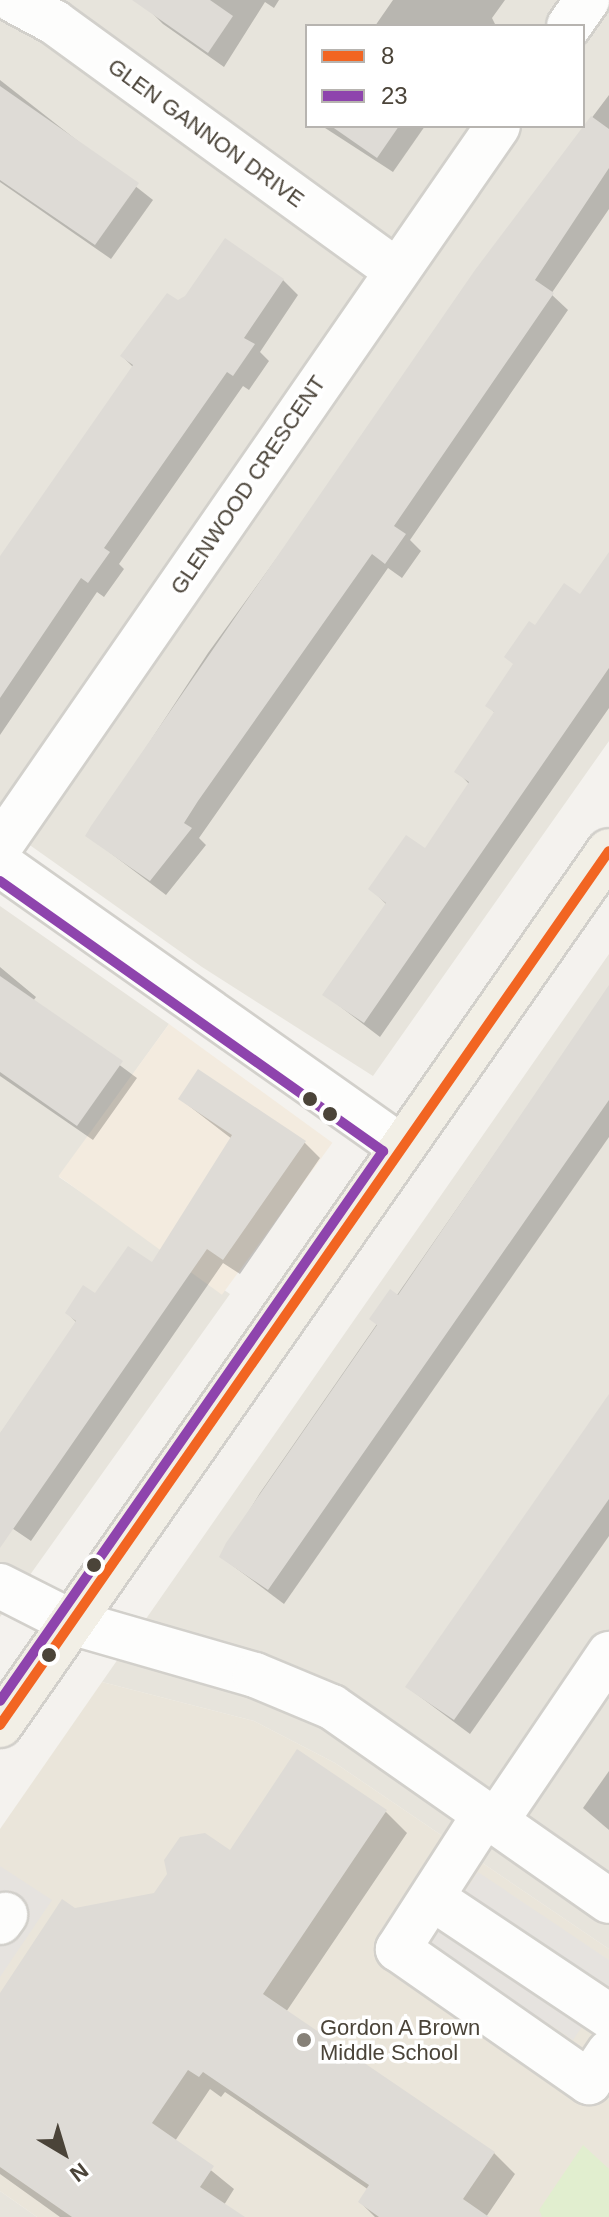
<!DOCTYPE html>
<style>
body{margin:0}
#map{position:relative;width:609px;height:2217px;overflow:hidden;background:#f4f2ee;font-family:Helvetica,sans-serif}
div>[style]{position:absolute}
.residential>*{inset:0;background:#e7e4dc}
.commercial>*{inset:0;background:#f3ebdf;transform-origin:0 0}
.education>*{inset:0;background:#eae5da}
.green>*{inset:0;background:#e1eecf}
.parking>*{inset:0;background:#e6e3df}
.shadow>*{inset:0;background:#0003}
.building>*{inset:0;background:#dedbd6}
.roads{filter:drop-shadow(2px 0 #d2d0cb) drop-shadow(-2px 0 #d2d0cb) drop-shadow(0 2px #d2d0cb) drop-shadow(0 -2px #d2d0cb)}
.minor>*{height:44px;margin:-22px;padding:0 22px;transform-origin:22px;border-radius:22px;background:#fdfdfc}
.major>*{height:44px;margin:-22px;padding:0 22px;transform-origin:22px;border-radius:22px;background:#f2efe6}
.bus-1>*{height:10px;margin:-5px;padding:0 5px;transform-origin:5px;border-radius:5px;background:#f26522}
.bus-2>*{height:10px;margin:-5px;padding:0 5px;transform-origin:5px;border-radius:5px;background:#8e44ad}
.dots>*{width:22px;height:22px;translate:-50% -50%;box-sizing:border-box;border:4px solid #fff;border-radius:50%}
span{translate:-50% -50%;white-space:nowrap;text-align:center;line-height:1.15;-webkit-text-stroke:7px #fff;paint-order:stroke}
.street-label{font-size:22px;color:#4b4439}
.poi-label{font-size:22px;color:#4b4439}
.left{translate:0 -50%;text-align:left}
.legend{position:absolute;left:305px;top:24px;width:280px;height:104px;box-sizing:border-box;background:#fff;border:2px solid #b7b4b0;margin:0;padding:10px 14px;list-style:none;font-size:24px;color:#4b4439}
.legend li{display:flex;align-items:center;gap:16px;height:40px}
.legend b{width:40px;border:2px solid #b7b4b0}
.north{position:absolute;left:24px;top:2113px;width:80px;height:80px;-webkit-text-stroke:6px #fff;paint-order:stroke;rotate:142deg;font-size:22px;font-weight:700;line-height:32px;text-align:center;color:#4b4439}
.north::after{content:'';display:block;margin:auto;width:28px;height:36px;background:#4b4439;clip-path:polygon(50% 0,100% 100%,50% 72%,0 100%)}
</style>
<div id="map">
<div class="residential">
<i style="clip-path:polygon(evenodd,0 0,609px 0,609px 741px,373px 1076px,202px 967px,0 824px,0 0,307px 26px,583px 26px,583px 126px,307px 126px,307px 26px)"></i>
<i style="clip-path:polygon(0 906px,169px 1024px,59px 1177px,230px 1294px,0 1617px)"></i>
<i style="clip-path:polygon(609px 954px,609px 1949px,335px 1763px,254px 1721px,102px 1682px)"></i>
<i style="clip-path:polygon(0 2191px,37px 2217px,0 2217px)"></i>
</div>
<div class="commercial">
<i style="left:169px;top:1024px;width:202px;height:188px;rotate:36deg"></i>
</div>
<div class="education">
<i style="clip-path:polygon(102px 1682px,254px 1721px,335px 1763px,609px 1949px,609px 2217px,37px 2217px,0 2191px,0 1829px)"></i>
</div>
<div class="green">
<i style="clip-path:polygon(583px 2145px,609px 2169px,609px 2217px,542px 2217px,539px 2210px)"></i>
</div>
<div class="parking">
<i style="clip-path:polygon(0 1866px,52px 1900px,0 1977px)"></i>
<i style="clip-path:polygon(478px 1872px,609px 1960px,609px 1986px,573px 2040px,429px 1944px)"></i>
</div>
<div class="shadow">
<i style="clip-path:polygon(154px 0,279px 0,274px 8px,265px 2px,224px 67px,163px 24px,148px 9px)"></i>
<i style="clip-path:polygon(393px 0,505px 0,492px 18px,496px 26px,375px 26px)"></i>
<i style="clip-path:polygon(0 80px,153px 200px,111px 259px,0 182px)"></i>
<i style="clip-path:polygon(609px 95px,609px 209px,551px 294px,568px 310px,410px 540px,421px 551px,402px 578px,388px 568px,199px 838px,206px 845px,166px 895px,88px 836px,208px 653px,397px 392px,476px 271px)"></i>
<i style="clip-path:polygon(322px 126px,425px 126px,393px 172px)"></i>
<i style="clip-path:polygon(283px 280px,298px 295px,260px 352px,269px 361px,249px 390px,243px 386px,119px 564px,124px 569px,104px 597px,97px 592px,0 735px,0 560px,134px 368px,122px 356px,178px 303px)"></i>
<i style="clip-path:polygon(609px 556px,609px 708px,380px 1037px,325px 995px,387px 905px,371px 889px,426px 851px,470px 785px,457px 771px,496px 714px,488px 706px,536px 628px,580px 597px)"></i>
<i style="clip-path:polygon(0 967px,36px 997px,33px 1001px,137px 1078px,93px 1140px,0 1076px)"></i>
<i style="clip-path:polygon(609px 989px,609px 1137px,284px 1604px,221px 1557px,260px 1493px)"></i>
<i style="clip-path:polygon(180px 1099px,305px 1143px,320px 1158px,240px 1274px,223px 1263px,31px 1541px,0 1520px,0 1434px,77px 1323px,67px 1313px,152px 1265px,232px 1139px)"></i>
<i style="clip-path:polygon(609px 1397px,609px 1536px,470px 1734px,407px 1687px)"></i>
<i style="clip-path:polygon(609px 1771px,609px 1830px,583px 1808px)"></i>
<i style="clip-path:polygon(386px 1812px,407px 1833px,286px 2012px,494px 2153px,515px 2174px,486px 2217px,375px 2217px,360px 2202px,369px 2190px,225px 2092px,221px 2097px,210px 2089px,175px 2141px,234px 2189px,224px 2205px,241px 2217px,60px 2217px,0 2174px,0 1995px,74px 1910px,155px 1895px,230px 1853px)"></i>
</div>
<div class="building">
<i style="clip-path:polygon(132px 0,210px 0,233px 16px,208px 53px)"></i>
<i style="clip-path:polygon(0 86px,139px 183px,95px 245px,0 180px)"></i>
<i style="clip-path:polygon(591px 116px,609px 129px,609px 168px,535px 280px,554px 293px,394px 526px,406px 534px,385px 564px,372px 554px,198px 801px,184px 823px,192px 828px,150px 881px,85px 836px,91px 826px,475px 270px)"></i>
<i style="clip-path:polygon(331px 126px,399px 126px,377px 158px)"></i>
<i style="clip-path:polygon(225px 238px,284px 279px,244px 338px,255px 344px,233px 376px,227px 372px,104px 548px,110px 552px,88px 583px,81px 578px,0 698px,0 556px,133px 365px,120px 356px,167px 293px,178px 300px,185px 296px)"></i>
<i style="clip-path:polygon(609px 552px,609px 668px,364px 1023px,322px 995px,386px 903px,368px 889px,406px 835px,425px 848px,469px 782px,454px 772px,494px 712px,485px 706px,513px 664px,504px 657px,529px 621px,535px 625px,564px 583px,580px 594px)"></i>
<i style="clip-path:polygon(0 976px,123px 1061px,77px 1126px,0 1072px)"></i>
<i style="clip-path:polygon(609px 985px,609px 1100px,268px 1590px,219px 1557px,226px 1543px,377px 1325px,369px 1319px,390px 1289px,398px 1295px)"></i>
<i style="clip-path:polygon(198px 1069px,306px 1141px,223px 1260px,207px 1249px,0 1548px,0 1433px,76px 1321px,65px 1313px,83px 1285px,95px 1293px,128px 1246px,152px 1262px,232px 1135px,178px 1099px)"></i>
<i style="clip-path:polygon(609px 1394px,609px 1499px,454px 1720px,405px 1687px)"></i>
<i style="clip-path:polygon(297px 1749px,387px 1810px,263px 1994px,495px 2152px,463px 2199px,489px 2217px,379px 2217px,358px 2202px,369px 2185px,203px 2072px,199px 2077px,188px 2070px,152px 2123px,214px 2166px,200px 2187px,245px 2217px,72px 2217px,0 2167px,0 1993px,62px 1899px,75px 1908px,154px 1893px,167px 1874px,164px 1860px,180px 1837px,205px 1833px,230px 1850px)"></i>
</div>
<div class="roads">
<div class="minor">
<i style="left:13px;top:0;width:47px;rotate:28.2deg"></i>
<i style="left:54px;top:22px;width:422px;rotate:36deg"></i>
<i style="left:569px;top:26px;width:32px;rotate:-55deg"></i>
<i style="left:0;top:846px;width:875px;rotate:-55.33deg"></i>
<i style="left:0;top:864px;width:492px;rotate:35.2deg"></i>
<i style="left:0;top:1586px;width:80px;rotate:26.9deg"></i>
<i style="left:71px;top:1622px;width:191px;rotate:16.1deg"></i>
<i style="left:255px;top:1675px;width:83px;rotate:22.6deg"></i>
<i style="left:332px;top:1707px;width:338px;rotate:35deg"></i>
<i style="left:485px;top:1814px;width:161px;rotate:122.8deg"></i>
<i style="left:398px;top:1949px;width:233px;rotate:34.9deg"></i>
<i style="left:589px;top:2082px;width:36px;rotate:-56deg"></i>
<i style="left:496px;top:1821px;width:202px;rotate:-55.9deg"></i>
<i style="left:432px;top:1898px;width:213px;rotate:33.7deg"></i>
<i style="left:0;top:1922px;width:9px;rotate:-54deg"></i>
</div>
<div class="major">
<i style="left:0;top:1725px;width:1065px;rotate:-55.13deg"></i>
</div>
</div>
<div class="bus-1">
<i style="left:0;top:1725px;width:1065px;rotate:-55.13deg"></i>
</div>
<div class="bus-2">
<i style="left:0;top:881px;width:469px;rotate:35.2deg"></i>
<i style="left:383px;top:1151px;width:670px;rotate:124.85deg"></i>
</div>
<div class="dots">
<i style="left:310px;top:1099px;background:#4b4439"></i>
<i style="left:330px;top:1114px;background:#4b4439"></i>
<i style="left:94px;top:1565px;background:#4b4439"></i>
<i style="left:49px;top:1655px;background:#4b4439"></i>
<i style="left:304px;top:2040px;background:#868178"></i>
</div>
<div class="street-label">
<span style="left:206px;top:133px;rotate:36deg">GLEN GANNON DRIVE</span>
<span style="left:248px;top:485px;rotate:-56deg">GLENWOOD CRESCENT</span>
</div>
<div class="poi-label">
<span class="left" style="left:320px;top:2040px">Gordon A Brown<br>Middle School</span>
</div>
<ul class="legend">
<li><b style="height:10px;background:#f26522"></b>8</li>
<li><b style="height:10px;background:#8e44ad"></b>23</li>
</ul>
<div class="north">N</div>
</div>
